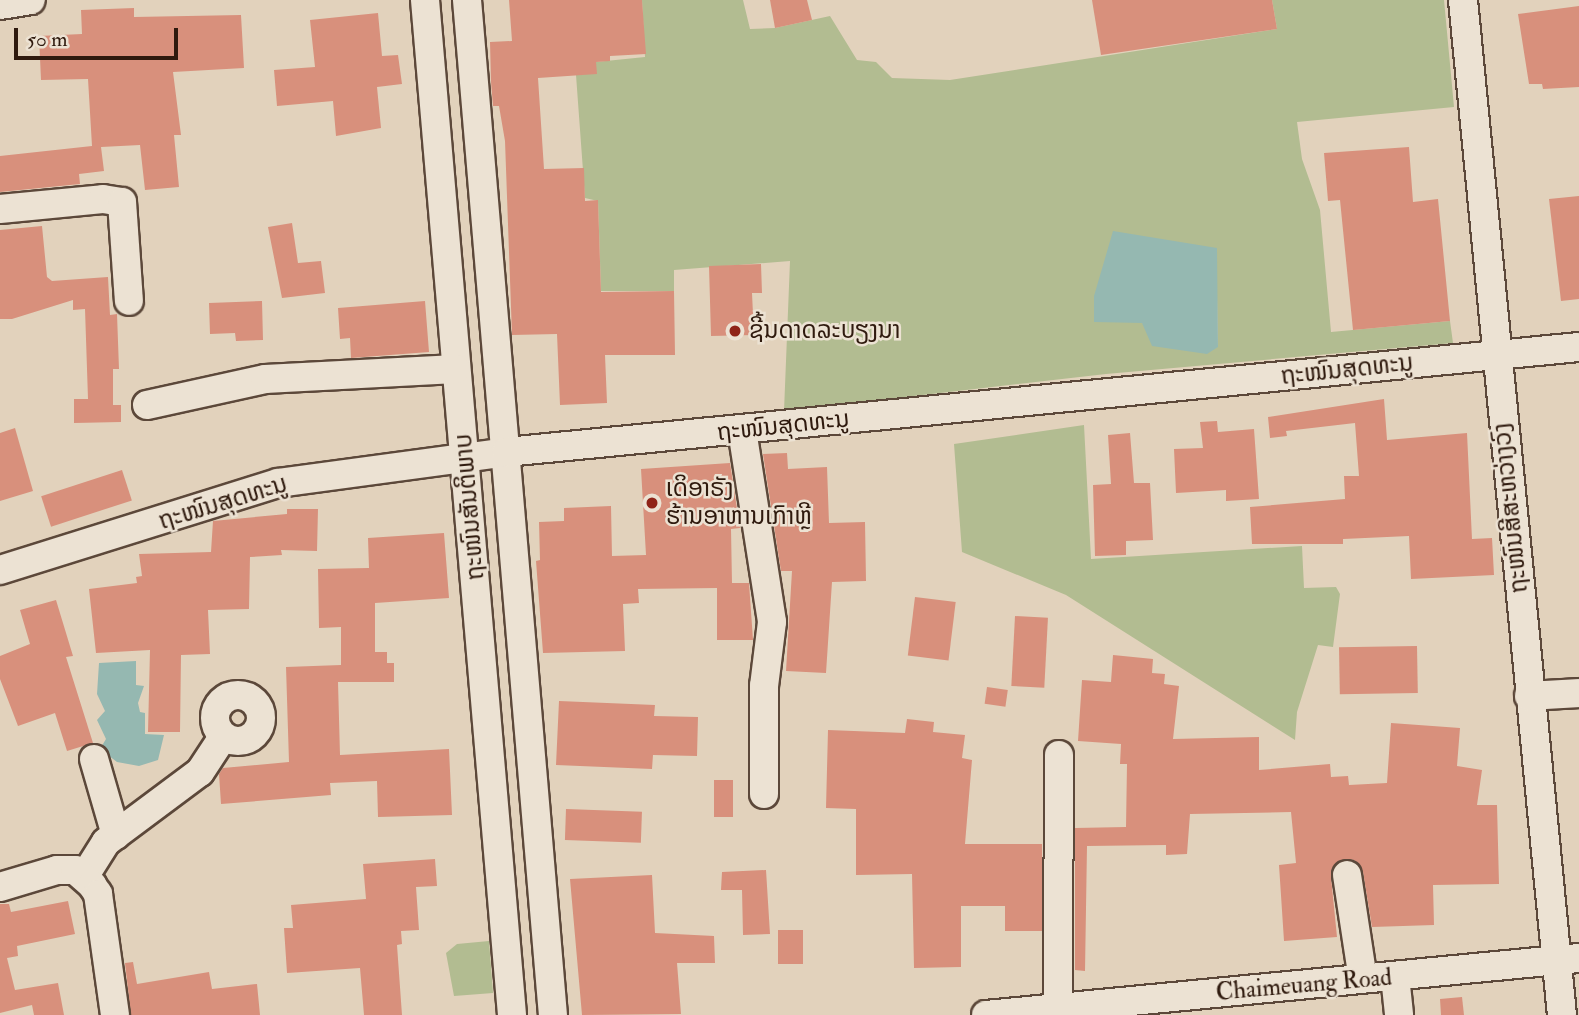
<!DOCTYPE html>
<meta charset="utf-8">
<style>
body{margin:0}
#map{position:relative;width:1579px;height:1015px;overflow:hidden;background:#e2d2bc;font-family:"IM FELL Double Pica","Noto Sans Lao",serif}
div>[style]{position:absolute}
.green>*{inset:0;background:#b2bc91}
.water>*{inset:0;background:#95b8b1}
.building>*{inset:0;background:#d8907c;transform-origin:0 0}
.roads{filter:drop-shadow(2px 0 #5c483a) drop-shadow(-2px 0 #5c483a) drop-shadow(0 2px #5c483a) drop-shadow(0 -2px #5c483a)}
.minor>*{height:28px;margin:-14px;padding:0 14px;transform-origin:14px;border-radius:14px;background:#ece2d3}
.minor>.ring{margin:-14px;padding:0;box-sizing:content-box;background:none;border:28px solid #ece2d3;border-radius:50%}
.dots>*{width:19px;height:19px;translate:-50% -50%;box-sizing:border-box;border:4px solid #ece2d3;border-radius:50%}
span{translate:-50% -50%;white-space:nowrap;text-align:center;line-height:1.15;-webkit-text-stroke:5px #ece2d3;paint-order:stroke}
.poi-label{font-size:24px;color:#2f1a0e}
.left{translate:0 -50%;text-align:left}
.street-label{font-size:24px;color:#2f1a0e}
.scale{position:absolute;left:14px;top:28px;width:164px;height:32px;box-sizing:border-box;border:4px solid #2f1a0e;border-top:0;padding-left:9px;font-size:21px;line-height:24px;white-space:nowrap;color:#2f1a0e;-webkit-text-stroke:5px #ece2d3;paint-order:stroke}
</style>
<div id="map">
<div class="green">
<i style="clip-path:polygon(evenodd,642px 0,743px 0,750px 29px,775px 28px,830px 16px,857px 60px,876px 62px,892px 78px,950px 80px,1277px 29px,1272px 0,1444px 0,1454px 107px,1297px 122px,1302px 159px,1320px 210px,1331px 332px,1450px 321px,1453px 343px,1106px 374px,784px 411px,790px 261px,674px 270px,674px 291px,601px 291px,598px 201px,585px 198px,576px 75px,596px 62px,645px 57px,642px 0,1216px 248px,1218px 347px,1142px 323px,1216px 248px)"></i>
<i style="clip-path:polygon(1084px 425px,1091px 559px,1302px 546px,1304px 588px,1336px 587px,1340px 594px,1333px 647px,1318px 645px,1297px 712px,1295px 740px,1066px 595px,962px 552px,954px 444px)"></i>
<i style="clip-path:polygon(489px 941px,493px 993px,454px 996px,446px 953px,457px 944px)"></i>
</div>
<div class="water">
<i style="clip-path:polygon(1113px 231px,1217px 248px,1218px 347px,1207px 354px,1152px 346px,1142px 323px,1094px 322px,1094px 296px)"></i>
<i style="clip-path:polygon(136px 661px,136px 685px,144px 686px,138px 703px,140px 712px,145px 713px,145px 734px,164px 735px,158px 760px,139px 766px,117px 762px,100px 749px,106px 739px,97px 720px,105px 711px,97px 694px,99px 663px)"></i>
</div>
<div class="building">
<i style="clip-path:polygon(509px 0,642px 0,646px 54px,610px 56px,610px 61px,596px 62px,597px 74px,538px 78px,544px 169px,584px 168px,585px 201px,598px 200px,601px 292px,674px 291px,675px 355px,605px 355px,607px 403px,560px 405px,557px 334px,512px 335px,505px 141px,499px 106px,493px 106px,491px 82px,490px 42px,512px 41px)"></i>
<i style="clip-path:polygon(770px 0,807px 0,812px 20px,775px 28px)"></i>
<i style="clip-path:polygon(1092px 0,1272px 0,1277px 29px,1101px 55px)"></i>
<i style="clip-path:polygon(1579px 6px,1579px 87px,1543px 89px,1542px 84px,1529px 84px,1518px 14px)"></i>
<i style="clip-path:polygon(134px 8px,134px 17px,241px 15px,244px 68px,173px 72px,181px 135px,174px 135px,179px 187px,145px 190px,140px 145px,101px 147px,104px 171px,79px 174px,80px 184px,0 192px,0 156px,92px 146px,88px 79px,41px 80px,39px 36px,82px 34px,81px 10px)"></i>
<i style="clip-path:polygon(378px 13px,382px 56px,398px 55px,402px 84px,377px 87px,381px 128px,336px 136px,333px 101px,277px 106px,274px 70px,315px 67px,310px 20px)"></i>
<i style="clip-path:polygon(1409px 147px,1413px 202px,1438px 199px,1450px 321px,1353px 330px,1340px 200px,1328px 201px,1324px 153px)"></i>
<i style="clip-path:polygon(1579px 196px,1579px 299px,1561px 301px,1549px 199px)"></i>
<i style="clip-path:polygon(292px 223px,298px 263px,321px 261px,325px 293px,282px 298px,268px 227px)"></i>
<i style="clip-path:polygon(42px 226px,47px 277px,52px 281px,108px 277px,110px 315px,117px 314px,119px 369px,113px 369px,113px 405px,121px 405px,121px 422px,74px 423px,74px 399px,88px 399px,85px 309px,73px 310px,73px 300px,12px 319px,0 319px,0 230px)"></i>
<i style="clip-path:polygon(761px 264px,762px 293px,752px 293px,754px 335px,711px 336px,709px 266px)"></i>
<i style="clip-path:polygon(262px 301px,263px 340px,236px 341px,235px 333px,210px 334px,209px 303px)"></i>
<i style="clip-path:polygon(425px 301px,429px 352px,351px 358px,350px 338px,340px 339px,338px 308px)"></i>
<i style="clip-path:polygon(1384px 399px,1387px 440px,1467px 433px,1472px 539px,1492px 538px,1494px 575px,1411px 579px,1409px 536px,1343px 539px,1343px 544px,1252px 544px,1250px 507px,1345px 499px,1344px 476px,1359px 476px,1355px 423px,1286px 431px,1287px 436px,1270px 438px,1268px 417px)"></i>
<i style="clip-path:polygon(1217px 421px,1218px 432px,1254px 429px,1259px 499px,1226px 501px,1226px 490px,1176px 493px,1174px 449px,1203px 448px,1200px 422px)"></i>
<i style="clip-path:polygon(15px 428px,33px 491px,0 501px,0 433px)"></i>
<i style="clip-path:polygon(1130px 433px,1134px 483px,1150px 483px,1153px 540px,1126px 541px,1126px 555px,1095px 556px,1093px 485px,1111px 484px,1108px 435px)"></i>
<i style="clip-path:polygon(787px 453px,788px 469px,827px 467px,829px 523px,865px 522px,866px 581px,832px 582px,826px 673px,786px 671px,792px 571px,781px 571px,763px 454px)"></i>
<i style="clip-path:polygon(730px 463px,740px 528px,731px 529px,732px 583px,749px 583px,753px 640px,717px 640px,717px 588px,638px 589px,639px 603px,623px 604px,625px 651px,543px 653px,536px 561px,540px 560px,539px 522px,564px 521px,564px 508px,611px 506px,612px 556px,646px 555px,641px 469px)"></i>
<i style="left:122px;top:470px;width:32px;height:85px;rotate:72deg"></i>
<i style="clip-path:polygon(287px 509px,318px 509px,317px 551px,281px 550px,282px 555px,250px 557px,249px 609px,208px 610px,210px 654px,181px 655px,180px 732px,148px 732px,150px 650px,96px 653px,89px 589px,137px 583px,136px 577px,142px 576px,139px 554px,211px 552px,213px 521px,287px 514px)"></i>
<i style="clip-path:polygon(444px 533px,449px 598px,375px 603px,375px 652px,387px 652px,387px 663px,394px 663px,394px 682px,338px 682px,340px 755px,449px 749px,452px 815px,378px 817px,377px 781px,330px 783px,331px 795px,221px 804px,219px 774px,223px 768px,289px 762px,286px 667px,341px 665px,341px 627px,319px 628px,318px 569px,369px 568px,368px 538px)"></i>
<i style="left:915px;top:597px;width:41px;height:59px;rotate:7deg"></i>
<i style="clip-path:polygon(56px 600px,73px 656px,66px 657px,93px 743px,67px 751px,55px 713px,18px 726px,0 679px,0 656px,30px 644px,20px 610px)"></i>
<i style="left:1015px;top:616px;width:33px;height:70px;rotate:3deg"></i>
<i style="left:1417px;top:646px;width:47px;height:78px;rotate:89deg"></i>
<i style="clip-path:polygon(1113px 655px,1153px 659px,1152px 673px,1165px 674px,1164px 684px,1179px 686px,1173px 739px,1259px 737px,1259px 770px,1330px 764px,1331px 777px,1348px 776px,1349px 785px,1387px 783px,1391px 723px,1460px 728px,1457px 766px,1482px 770px,1477px 805px,1497px 805px,1499px 884px,1433px 885px,1434px 925px,1372px 927px,1363px 872px,1354px 860px,1344px 859px,1332px 868px,1331px 877px,1337px 937px,1284px 941px,1279px 865px,1296px 863px,1291px 812px,1190px 814px,1187px 854px,1166px 855px,1166px 845px,1087px 846px,1085px 971px,1075px 970px,1075px 828px,1126px 827px,1127px 764px,1120px 764px,1121px 744px,1078px 741px,1082px 680px,1111px 682px)"></i>
<i style="left:987px;top:687px;width:21px;height:17px;rotate:8deg"></i>
<i style="clip-path:polygon(559px 701px,655px 705px,654px 716px,698px 717px,697px 756px,653px 755px,652px 769px,556px 765px)"></i>
<i style="clip-path:polygon(907px 719px,934px 722px,933px 732px,965px 735px,962px 758px,972px 760px,965px 844px,1042px 844px,1042px 931px,1005px 931px,1005px 906px,961px 906px,961px 967px,914px 968px,912px 874px,856px 875px,856px 809px,826px 808px,828px 730px,905px 733px)"></i>
<i style="left:714px;top:780px;width:19px;height:37px"></i>
<i style="left:566px;top:809px;width:76px;height:31px;rotate:2deg"></i>
<i style="clip-path:polygon(435px 859px,437px 886px,416px 887px,419px 930px,401px 931px,402px 944px,397px 945px,402px 1015px,364px 1015px,360px 968px,287px 973px,284px 928px,293px 928px,291px 905px,366px 899px,363px 864px)"></i>
<i style="clip-path:polygon(766px 870px,770px 934px,743px 935px,742px 890px,721px 890px,722px 872px)"></i>
<i style="clip-path:polygon(652px 875px,655px 933px,714px 936px,715px 963px,677px 963px,681px 1014px,582px 1015px,570px 879px)"></i>
<i style="clip-path:polygon(68px 901px,75px 934px,17px 946px,18px 956px,7px 958px,15px 990px,58px 983px,64px 1015px,34px 1015px,32px 1005px,0 1013px,0 904px,9px 904px,11px 912px)"></i>
<i style="left:778px;top:930px;width:25px;height:34px"></i>
<i style="clip-path:polygon(133px 962px,137px 984px,209px 972px,212px 989px,257px 984px,260px 1015px,131px 1015px,125px 963px)"></i>
<i style="clip-path:polygon(1462px 997px,1464px 1015px,1441px 1015px,1440px 999px)"></i>
</div>
<div class="roads">
<div class="minor">
<i style="left:425px;top:0;width:1019px;rotate:85.1deg"></i>
<i style="left:467px;top:0;width:1019px;rotate:85.16deg"></i>
<i style="left:1463px;top:0;width:1020px;rotate:84.43deg"></i>
<i style="left:0;top:5px;width:31px;rotate:-9deg"></i>
<i style="left:0;top:209px;width:103px;rotate:-5.5deg"></i>
<i style="left:103px;top:199px;width:19px;rotate:9deg"></i>
<i style="left:122px;top:202px;width:99px;rotate:86deg"></i>
<i style="left:147px;top:405px;width:121px;rotate:-12.4deg"></i>
<i style="left:265px;top:379px;width:191px;rotate:-3deg"></i>
<i style="left:742px;top:430px;width:194px;rotate:81.1deg"></i>
<i style="left:772px;top:622px;width:64px;rotate:97.1deg"></i>
<i style="left:764px;top:686px;width:108px;rotate:90deg"></i>
<i style="left:0;top:570px;width:291px;rotate:-17.4deg"></i>
<i style="left:278px;top:483px;width:230px;rotate:-7.7deg"></i>
<i style="left:506px;top:452px;width:1078px;rotate:-5.59deg"></i>
<i class="ring" style="left:215px;top:695px;width:18px;height:18px"></i>
<i style="left:1529px;top:696px;width:50px;rotate:-3.4deg"></i>
<i style="left:94px;top:759px;width:79px;rotate:73.9deg"></i>
<i style="left:1347px;top:875px;width:105px;rotate:81.3deg"></i>
<i style="left:84px;top:877px;width:41px;rotate:-57.8deg"></i>
<i style="left:106px;top:842px;width:117px;rotate:-36.7deg"></i>
<i style="left:200px;top:772px;width:42px;rotate:-56.7deg"></i>
<i style="left:0;top:887px;width:59px;rotate:-16.6deg"></i>
<i style="left:57px;top:870px;width:18px"></i>
<i style="left:75px;top:870px;width:23px;rotate:41deg"></i>
<i style="left:92px;top:885px;width:11px;rotate:56deg"></i>
<i style="left:98px;top:894px;width:122px;rotate:82deg"></i>
<i style="left:1395px;top:976px;width:39px;rotate:84deg"></i>
<i style="left:1058px;top:1008px;width:253px;rotate:-89.8deg"></i>
<i style="left:986px;top:1015px;width:596px;rotate:-5.49deg"></i>
</div>
</div>
<div class="dots">
<i style="left:735px;top:331px;background:#8f2418"></i>
<i style="left:652px;top:503px;background:#8f2418"></i>
</div>
<div class="poi-label">
<span class="left" style="left:749px;top:331px">ຊີ້ນດາດລະບຽງນາ</span>
<span class="left" style="left:666px;top:503px">ເດິອາຣັງ<br>ຮ້ານອາຫານເກົາຫຼີ</span>
</div>
<div class="street-label">
<span style="left:1347px;top:370px;rotate:-6deg">ຖະໜົນສຸດທະນູ</span>
<span style="left:783px;top:426px;rotate:-6deg">ຖະໜົນສຸດທະນູ</span>
<span style="left:223px;top:503px;rotate:-17deg">ຖະໜົນສຸດທະນູ</span>
<span style="left:470px;top:507px;rotate:-95deg">ຖະໜົນສັນຕິພາບ</span>
<span style="left:1511px;top:508px;rotate:-96deg">ຖະໜົນສີສະຫວ່າງວົງ</span>
<span style="left:1304px;top:985px;rotate:-5deg">Chaimeuang Road</span>
</div>
<div class="scale">50 m</div>
</div>
